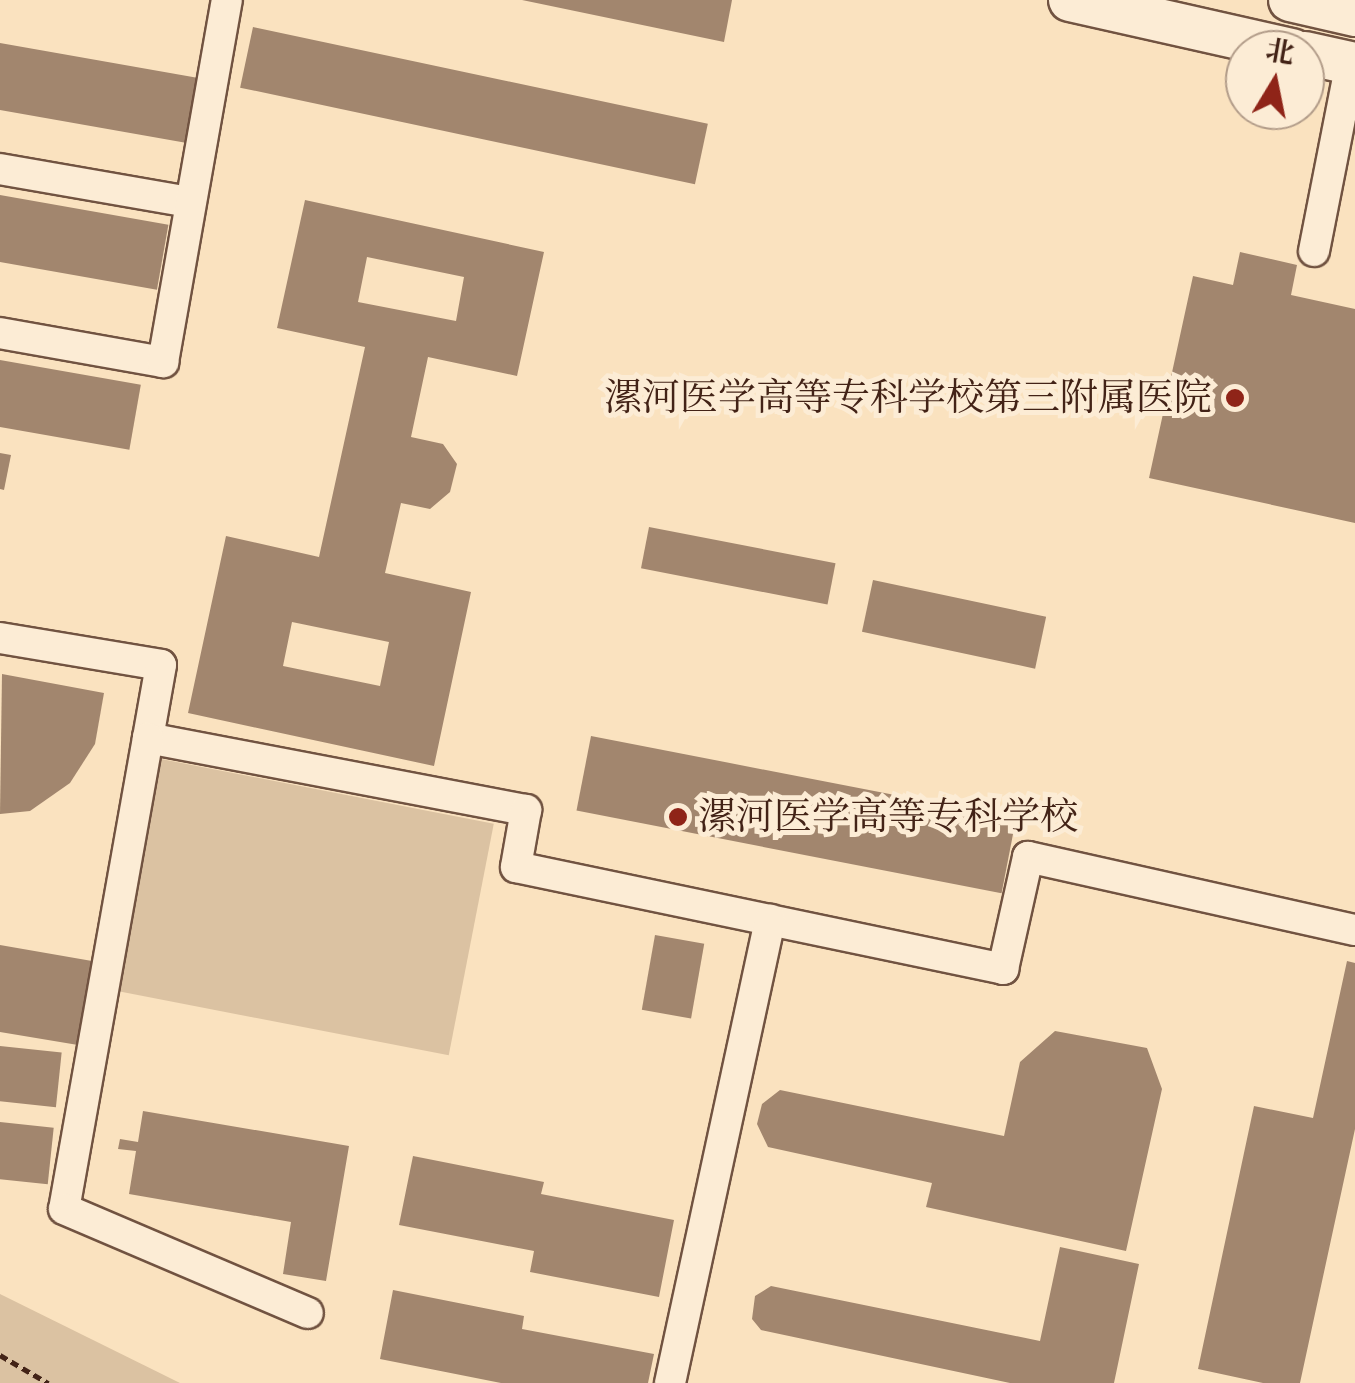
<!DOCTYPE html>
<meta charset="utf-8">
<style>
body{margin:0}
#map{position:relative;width:1355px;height:1383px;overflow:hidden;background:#fae2bf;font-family:"IM FELL Great Primer","Noto Serif SC",serif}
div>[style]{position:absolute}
.green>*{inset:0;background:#dbc2a2;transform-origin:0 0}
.building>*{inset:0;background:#a2866e;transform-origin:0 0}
.path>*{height:5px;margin-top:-2.5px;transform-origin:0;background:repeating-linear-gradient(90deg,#432317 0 8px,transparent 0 13px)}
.roads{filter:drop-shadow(2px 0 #715341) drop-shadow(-2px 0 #715341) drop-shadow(0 2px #715341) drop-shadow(0 -2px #715341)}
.minor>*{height:30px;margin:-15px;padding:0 15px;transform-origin:15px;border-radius:15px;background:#fcecd5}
.secondary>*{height:42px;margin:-21px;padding:0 21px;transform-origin:21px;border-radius:21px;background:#fcecd5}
.dots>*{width:28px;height:28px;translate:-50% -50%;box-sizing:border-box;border:5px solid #fcecd5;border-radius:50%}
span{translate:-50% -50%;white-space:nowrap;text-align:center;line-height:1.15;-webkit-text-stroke:10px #fcecd5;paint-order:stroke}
.poi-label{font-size:38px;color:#432317}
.right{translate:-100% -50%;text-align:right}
.left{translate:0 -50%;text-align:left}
.north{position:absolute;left:1225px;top:30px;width:100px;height:100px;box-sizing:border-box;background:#fcecd5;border:2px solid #b29c89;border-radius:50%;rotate:10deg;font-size:28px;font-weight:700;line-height:40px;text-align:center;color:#432317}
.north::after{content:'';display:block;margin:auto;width:35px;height:45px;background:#8f2418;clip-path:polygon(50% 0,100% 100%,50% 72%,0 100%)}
</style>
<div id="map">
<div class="green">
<i style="left:161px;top:759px;width:339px;height:236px;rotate:11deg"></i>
<i style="clip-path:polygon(0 1294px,180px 1383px,0 1383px)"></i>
</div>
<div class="building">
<i style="clip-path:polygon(522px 0,732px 0,724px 42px)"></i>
<i style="left:253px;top:27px;width:465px;height:62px;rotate:12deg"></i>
<i style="left:0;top:43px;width:200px;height:66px;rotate:10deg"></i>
<i style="left:0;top:195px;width:171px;height:66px;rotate:10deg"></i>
<i style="clip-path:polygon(evenodd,305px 200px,544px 252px,517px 376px,428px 357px,411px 437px,443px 444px,457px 464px,450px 492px,430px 509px,401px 503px,385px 573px,471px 592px,434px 766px,188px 713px,226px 536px,319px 557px,365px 347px,277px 328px,305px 200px,367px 257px,464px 277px,456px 321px,358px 302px,367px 257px,305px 200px,292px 622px,389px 642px,380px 686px,283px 666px,292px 622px)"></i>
<i style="clip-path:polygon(1240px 252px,1297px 265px,1291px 295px,1355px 309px,1355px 523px,1149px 478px,1193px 276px,1233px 285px)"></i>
<i style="left:0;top:360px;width:143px;height:66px;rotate:10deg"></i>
<i style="clip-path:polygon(0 453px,11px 455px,4px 490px,0 489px)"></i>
<i style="left:649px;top:527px;width:190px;height:42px;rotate:11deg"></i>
<i style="left:873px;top:580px;width:177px;height:53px;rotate:12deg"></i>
<i style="clip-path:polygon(2px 674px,104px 693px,95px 744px,70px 783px,30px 811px,0 814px)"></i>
<i style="left:591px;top:736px;width:433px;height:76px;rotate:11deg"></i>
<i style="left:655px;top:935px;width:50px;height:76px;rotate:10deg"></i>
<i style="clip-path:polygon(0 945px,92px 961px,78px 1045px,0 1032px)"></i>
<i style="clip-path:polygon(1347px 961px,1355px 963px,1355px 1129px,1300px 1383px,1263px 1383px,1198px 1369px,1254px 1106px,1313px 1118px)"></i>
<i style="clip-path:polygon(1055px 1031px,1147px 1048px,1162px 1089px,1126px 1251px,926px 1207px,932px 1183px,768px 1147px,757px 1124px,762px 1104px,780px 1090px,1004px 1136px,1020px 1062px)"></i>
<i style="left:0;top:1046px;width:62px;height:55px;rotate:6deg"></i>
<i style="clip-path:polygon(143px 1111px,349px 1146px,326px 1281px,283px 1274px,291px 1222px,129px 1194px,136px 1151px,118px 1149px,120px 1139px,138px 1142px)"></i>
<i style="left:0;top:1122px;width:54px;height:57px;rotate:6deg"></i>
<i style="clip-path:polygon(413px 1156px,544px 1182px,541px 1194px,674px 1220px,659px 1297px,530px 1272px,534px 1251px,399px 1225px)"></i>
<i style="clip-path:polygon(1060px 1247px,1139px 1264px,1114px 1383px,1010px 1383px,761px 1330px,752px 1319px,755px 1296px,771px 1286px,1040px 1341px)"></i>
<i style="clip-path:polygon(393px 1290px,524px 1316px,522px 1329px,654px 1354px,648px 1383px,501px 1383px,380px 1359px)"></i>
</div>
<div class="path">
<i style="left:0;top:1355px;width:56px;rotate:30.3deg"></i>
</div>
<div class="roads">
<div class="minor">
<i style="left:0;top:169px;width:193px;rotate:9.9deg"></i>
<i style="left:1314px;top:251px;width:192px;rotate:-78.9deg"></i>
<i style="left:0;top:333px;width:166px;rotate:10.1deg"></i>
<i style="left:163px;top:362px;width:368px;rotate:-80deg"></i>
<i style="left:0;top:638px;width:163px;rotate:9.5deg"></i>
<i style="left:161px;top:665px;width:74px;rotate:100.1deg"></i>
<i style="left:148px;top:738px;width:385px;rotate:10.8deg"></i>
<i style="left:526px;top:810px;width:58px;rotate:100deg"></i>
<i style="left:516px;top:867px;width:498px;rotate:11.8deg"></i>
<i style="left:1003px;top:969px;width:115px;rotate:-77.4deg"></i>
<i style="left:1028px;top:857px;width:335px;rotate:12.6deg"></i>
<i style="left:148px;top:738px;width:478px;rotate:100.1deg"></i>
<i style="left:64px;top:1209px;width:265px;rotate:23.1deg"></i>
<i style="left:670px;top:1383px;width:474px;rotate:-77.8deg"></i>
</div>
<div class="secondary">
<i style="left:1070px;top:0;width:228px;rotate:12.7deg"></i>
<i style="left:1290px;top:0;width:67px;rotate:13deg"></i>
<i style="left:1305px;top:53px;width:51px;rotate:12.4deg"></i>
</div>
</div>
<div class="dots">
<i style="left:1235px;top:398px;background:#8f2418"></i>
<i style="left:678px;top:817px;background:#8f2418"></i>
</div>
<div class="poi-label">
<span class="right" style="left:1212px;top:398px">漯河医学高等专科学校第三附属医院</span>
<span class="left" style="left:698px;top:817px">漯河医学高等专科学校</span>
</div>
<div class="north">北</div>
</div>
